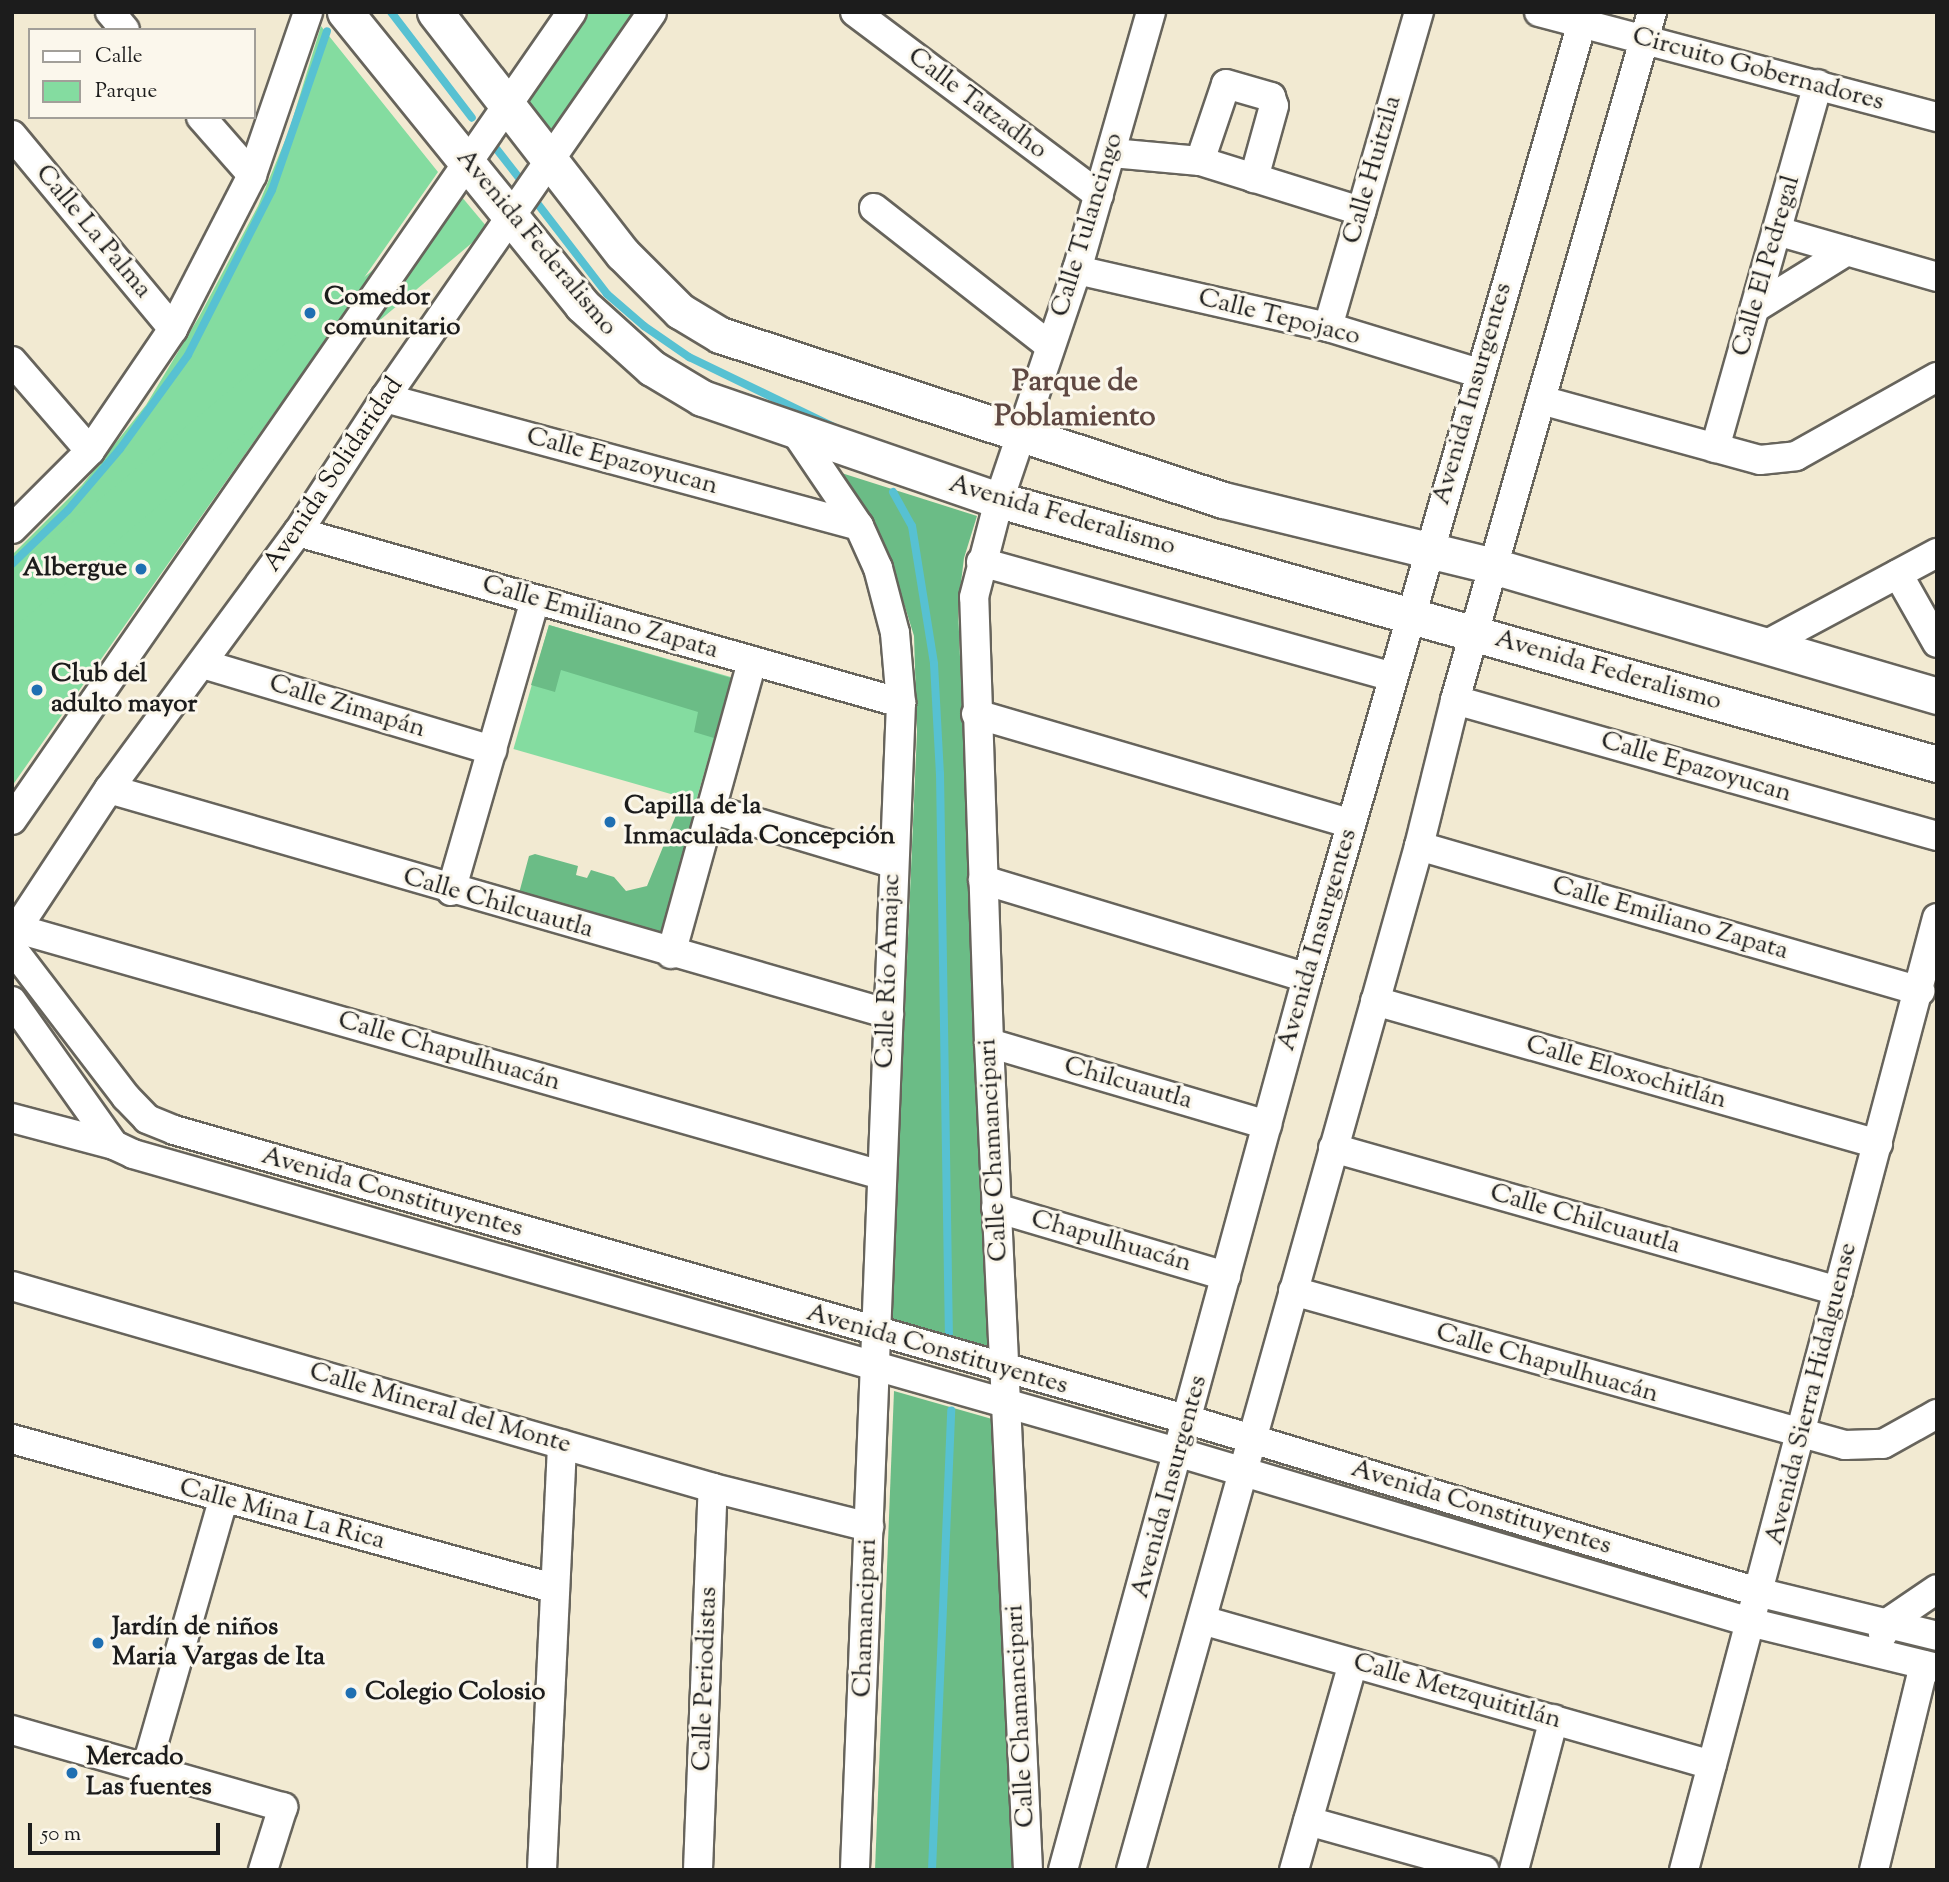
<!DOCTYPE html>
<meta charset="utf-8">
<style>
body{margin:0}
#map{position:relative;width:1949px;height:1882px;overflow:hidden;background:#f2ead2;font-family:"Sorts Mill Goudy",serif}
div>[style]{position:absolute}
.green>*{inset:0;background:#84dca0;transform-origin:0 0}
.forest>*{inset:0;background:#6bbc86}
.stream>*{height:8px;margin:-4px;padding:0 4px;transform-origin:4px;border-radius:4px;background:#57c1d2}
.roads{filter:drop-shadow(2px 0 #67645c) drop-shadow(-2px 0 #67645c) drop-shadow(0 2px #67645c) drop-shadow(0 -2px #67645c)}
.minor>*{height:28px;margin:-14px;padding:0 14px;transform-origin:14px;border-radius:14px;background:#fff}
.major>*{height:35px;margin:-17.5px;padding:0 17.5px;transform-origin:17.5px;border-radius:17.5px;background:#fff}
.dots>*{width:19px;height:19px;translate:-50% -50%;box-sizing:border-box;border:4px solid #fbf7ec;border-radius:50%}
span{translate:-50% -50%;white-space:nowrap;text-align:center;line-height:1.15;-webkit-text-stroke:6px #fbf7ec;paint-order:stroke}
.street-label{font-size:26px;color:#1c1c1c}
.poi-label{font-size:26px;color:#1c1c1c;font-weight:700}
.left{translate:0 -50%;text-align:left}
.right{translate:-100% -50%;text-align:right}
.quarter-label{font-size:30px;color:#5f4842;font-weight:700}
.frame{position:absolute;inset:0;border:14px solid #1c1c1c;pointer-events:none}
.legend{position:absolute;left:28px;top:28px;width:228px;height:91px;box-sizing:border-box;background:#fbf7ec;border:2px solid #a29f99;margin:0;padding:9px 12px;list-style:none;font-size:21px;color:#1c1c1c}
.legend li{display:flex;align-items:center;gap:14px;height:35px}
.legend b{width:35px;border:2px solid #a29f99}
.scale{position:absolute;left:28px;top:1823px;width:192px;height:32px;box-sizing:border-box;border:4px solid #1c1c1c;border-top:0;padding-left:9px;font-size:21px;line-height:24px;white-space:nowrap;color:#1c1c1c;-webkit-text-stroke:5px #fbf7ec;paint-order:stroke}
</style>
<div id="map">
<div class="green">
<i style="clip-path:polygon(588px 12px,637px 12px,548px 142px,523px 107px)"></i>
<i style="clip-path:polygon(321px 26px,438px 172px,310px 355px,300px 360px,276px 395px,283px 400px,12px 786px,12px 555px,82px 485px,146px 405px,199px 317px,258px 206px,289px 131px)"></i>
<i style="left:461px;top:196px;width:43px;height:792px;rotate:50deg"></i>
<i style="left:549px;top:625px;width:190px;height:129px;rotate:16deg"></i>
</div>
<div class="forest">
<i style="clip-path:polygon(832px 470px,977px 516px,964px 558px,958px 607px,988px 1352px,891px 1328px,917px 732px,914px 636px,897px 581px,873px 532px)"></i>
<i style="clip-path:polygon(549px 625px,731px 678px,714px 738px,694px 732px,698px 712px,561px 670px,555px 692px,531px 685px)"></i>
<i style="clip-path:polygon(679px 808px,697px 813px,663px 933px,655px 935px,518px 897px,529px 856px,535px 854px,578px 866px,576px 875px,587px 878px,591px 870px,614px 877px,626px 891px,647px 886px)"></i>
<i style="clip-path:polygon(894px 1391px,992px 1419px,1013px 1870px,875px 1870px)"></i>
</div>
<div class="stream">
<i style="left:391px;top:12px;width:133px;rotate:52.6deg"></i>
<i style="left:495px;top:147px;width:46px;rotate:52.1deg"></i>
<i style="left:537px;top:203px;width:115px;rotate:52.4deg"></i>
<i style="left:607px;top:294px;width:49px;rotate:40.9deg"></i>
<i style="left:644px;top:326px;width:55px;rotate:34.6deg"></i>
<i style="left:689px;top:357px;width:163px;rotate:25.8deg"></i>
<i style="left:893px;top:492px;width:39px;rotate:61deg"></i>
<i style="left:912px;top:526px;width:140px;rotate:80.9deg"></i>
<i style="left:934px;top:664px;width:110px;rotate:86.9deg"></i>
<i style="left:940px;top:774px;width:566px;rotate:89.09deg"></i>
<i style="left:12px;top:564px;width:78px;rotate:-44deg"></i>
<i style="left:68px;top:510px;width:80px;rotate:-49.6deg"></i>
<i style="left:120px;top:449px;width:116px;rotate:-54.1deg"></i>
<i style="left:188px;top:355px;width:185px;rotate:-63deg"></i>
<i style="left:272px;top:190px;width:168px;rotate:-70.9deg"></i>
<i style="left:932px;top:1870px;width:460px;rotate:-87.6deg"></i>
</div>
<div class="roads">
<div class="minor">
<i style="left:110px;top:12px;width:23px;rotate:50deg"></i>
<i style="left:855px;top:12px;width:305px;rotate:36.9deg"></i>
<i style="left:1539px;top:12px;width:412px;rotate:14.8deg"></i>
<i style="left:201px;top:117px;width:77px;rotate:48.7deg"></i>
<i style="left:12px;top:135px;width:252px;rotate:50.3deg"></i>
<i style="left:1112px;top:153px;width:88px;rotate:5.2deg"></i>
<i style="left:1200px;top:161px;width:169px;rotate:17.3deg"></i>
<i style="left:1200px;top:161px;width:81px;rotate:-71.3deg"></i>
<i style="left:1226px;top:84px;width:47px;rotate:16.1deg"></i>
<i style="left:1271px;top:97px;width:9px;rotate:72deg"></i>
<i style="left:1274px;top:106px;width:75px;rotate:105.5deg"></i>
<i style="left:874px;top:208px;width:224px;rotate:38.1deg"></i>
<i style="left:1777px;top:231px;width:166px;rotate:16deg"></i>
<i style="left:1077px;top:270px;width:257px;rotate:12.8deg"></i>
<i style="left:1328px;top:327px;width:157px;rotate:17deg"></i>
<i style="left:1755px;top:308px;width:108px;rotate:-31.8deg"></i>
<i style="left:1328px;top:327px;width:328px;rotate:-73.9deg"></i>
<i style="left:12px;top:361px;width:119px;rotate:49.1deg"></i>
<i style="left:385px;top:398px;width:491px;rotate:15.1deg"></i>
<i style="left:1541px;top:400px;width:227px;rotate:15.3deg"></i>
<i style="left:1760px;top:460px;width:36px;rotate:-6deg"></i>
<i style="left:1796px;top:456px;width:162px;rotate:-29.3deg"></i>
<i style="left:796px;top:433px;width:112px;rotate:55.9deg"></i>
<i style="left:859px;top:526px;width:46px;rotate:65.7deg"></i>
<i style="left:878px;top:568px;width:67px;rotate:75.3deg"></i>
<i style="left:895px;top:633px;width:70px;rotate:85.1deg"></i>
<i style="left:901px;top:703px;width:1168px;rotate:92.26deg"></i>
<i style="left:1715px;top:448px;width:378px;rotate:-74.2deg"></i>
<i style="left:12px;top:529px;width:110px;rotate:-45deg"></i>
<i style="left:90px;top:451px;width:148px;rotate:-55.8deg"></i>
<i style="left:173px;top:329px;width:173px;rotate:-62.8deg"></i>
<i style="left:252px;top:175px;width:172px;rotate:-71deg"></i>
<i style="left:298px;top:532px;width:627px;rotate:15.83deg"></i>
<i style="left:981px;top:562px;width:427px;rotate:15.6deg"></i>
<i style="left:1898px;top:574px;width:79px;rotate:60.5deg"></i>
<i style="left:1767px;top:644px;width:193px;rotate:-28.2deg"></i>
<i style="left:203px;top:664px;width:302px;rotate:16.6deg"></i>
<i style="left:1455px;top:700px;width:501px;rotate:15.76deg"></i>
<i style="left:976px;top:714px;width:391px;rotate:16.3deg"></i>
<i style="left:109px;top:789px;width:812px;rotate:16.09deg"></i>
<i style="left:711px;top:809px;width:189px;rotate:16.6deg"></i>
<i style="left:12px;top:820px;width:983px;rotate:-55.28deg"></i>
<i style="left:1419px;top:846px;width:522px;rotate:16.14deg"></i>
<i style="left:983px;top:880px;width:338px;rotate:16.8deg"></i>
<i style="left:451px;top:891px;width:303px;rotate:-73.9deg"></i>
<i style="left:18px;top:929px;width:897px;rotate:15.91deg"></i>
<i style="left:12px;top:936px;width:176px;rotate:-56.6deg"></i>
<i style="left:109px;top:789px;width:319px;rotate:-53.7deg"></i>
<i style="left:298px;top:532px;width:160px;rotate:-57deg"></i>
<i style="left:385px;top:398px;width:469px;rotate:-55.3deg"></i>
<i style="left:12px;top:948px;width:188px;rotate:52.6deg"></i>
<i style="left:126px;top:1097px;width:30px;rotate:46deg"></i>
<i style="left:147px;top:1119px;width:29px;rotate:22deg"></i>
<i style="left:174px;top:1130px;width:1056px;rotate:15.95deg"></i>
<i style="left:1189px;top:1420px;width:598px;rotate:16.83deg"></i>
<i style="left:1761px;top:1593px;width:181px;rotate:13.7deg"></i>
<i style="left:671px;top:954px;width:304px;rotate:-74.5deg"></i>
<i style="left:12px;top:1001px;width:176px;rotate:54.7deg"></i>
<i style="left:114px;top:1145px;width:21px;rotate:25deg"></i>
<i style="left:133px;top:1154px;width:1089px;rotate:15.94deg"></i>
<i style="left:1180px;top:1453px;width:598px;rotate:16.52deg"></i>
<i style="left:1753px;top:1623px;width:189px;rotate:13.7deg"></i>
<i style="left:1375px;top:1001px;width:523px;rotate:15.87deg"></i>
<i style="left:989px;top:1043px;width:290px;rotate:16.4deg"></i>
<i style="left:12px;top:1118px;width:106px;rotate:14.8deg"></i>
<i style="left:1333px;top:1148px;width:525px;rotate:15.81deg"></i>
<i style="left:996px;top:1208px;width:240px;rotate:16.5deg"></i>
<i style="left:12px;top:1286px;width:730px;rotate:16.07deg"></i>
<i style="left:713px;top:1488px;width:161px;rotate:14deg"></i>
<i style="left:1293px;top:1291px;width:573px;rotate:15.59deg"></i>
<i style="left:1845px;top:1445px;width:38px;rotate:-2deg"></i>
<i style="left:1883px;top:1444px;width:62px;rotate:-29.1deg"></i>
<i style="left:12px;top:1439px;width:561px;rotate:15.4deg"></i>
<i style="left:1202px;top:1620px;width:530px;rotate:15.87deg"></i>
<i style="left:1883px;top:1634px;width:12px;rotate:-70deg"></i>
<i style="left:1887px;top:1623px;width:60px;rotate:-34.2deg"></i>
<i style="left:12px;top:1730px;width:282px;rotate:15.9deg"></i>
<i style="left:283px;top:1807px;width:66px;rotate:107.6deg"></i>
<i style="left:146px;top:1769px;width:280px;rotate:-74deg"></i>
<i style="left:1308px;top:1821px;width:183px;rotate:15.6deg"></i>
<i style="left:542px;top:1870px;width:426px;rotate:-87.3deg"></i>
<i style="left:698px;top:1870px;width:382px;rotate:-87.8deg"></i>
<i style="left:1028px;top:1870px;width:828px;rotate:-92.7deg"></i>
<i style="left:989px;top:1043px;width:446px;rotate:-91.9deg"></i>
<i style="left:974px;top:597px;width:100px;rotate:-75.5deg"></i>
<i style="left:999px;top:500px;width:243px;rotate:-71.3deg"></i>
<i style="left:1077px;top:270px;width:268px;rotate:-74deg"></i>
<i style="left:1063px;top:1870px;width:925px;rotate:-74.7deg"></i>
<i style="left:1307px;top:978px;width:1005px;rotate:-73.94deg"></i>
<i style="left:1131px;top:1870px;width:1064px;rotate:-74.29deg"></i>
<i style="left:1419px;top:846px;width:150px;rotate:-76.1deg"></i>
<i style="left:1455px;top:700px;width:716px;rotate:-74.02deg"></i>
<i style="left:1294px;top:1870px;width:215px;rotate:-74.1deg"></i>
<i style="left:1514px;top:1870px;width:156px;rotate:-75.2deg"></i>
<i style="left:1684px;top:1870px;width:985px;rotate:-75.12deg"></i>
<i style="left:1874px;top:1870px;width:211px;rotate:-76.3deg"></i>
</div>
<div class="major">
<i style="left:345px;top:12px;width:377px;rotate:51deg"></i>
<i style="left:582px;top:305px;width:94px;rotate:42deg"></i>
<i style="left:652px;top:368px;width:58px;rotate:31deg"></i>
<i style="left:702px;top:398px;width:314px;rotate:19deg"></i>
<i style="left:999px;top:500px;width:974px;rotate:15.72deg"></i>
<i style="left:435px;top:12px;width:306px;rotate:52.2deg"></i>
<i style="left:623px;top:254px;width:81px;rotate:45deg"></i>
<i style="left:680px;top:311px;width:47px;rotate:31deg"></i>
<i style="left:720px;top:335px;width:529px;rotate:18.16deg"></i>
<i style="left:1223px;top:500px;width:278px;rotate:13.7deg"></i>
<i style="left:1493px;top:566px;width:463px;rotate:16.3deg"></i>
</div>
</div>
<div class="dots">
<i style="left:310px;top:313px;background:#1f6fb2"></i>
<i style="left:141px;top:569px;background:#1f6fb2"></i>
<i style="left:37px;top:690px;background:#1f6fb2"></i>
<i style="left:610px;top:822px;background:#1f6fb2"></i>
<i style="left:98px;top:1643px;background:#1f6fb2"></i>
<i style="left:351px;top:1693px;background:#1f6fb2"></i>
<i style="left:72px;top:1773px;background:#1f6fb2"></i>
</div>
<div class="street-label">
<span style="left:1758px;top:70px;rotate:15deg">Circuito Gobernadores</span>
<span style="left:977px;top:104px;rotate:37deg">Calle Tatzadho</span>
<span style="left:1373px;top:170px;rotate:-74deg">Calle Huitzila</span>
<span style="left:1088px;top:225px;rotate:-73deg">Calle Tulancingo</span>
<span style="left:93px;top:232px;rotate:50deg">Calle La Palma</span>
<span style="left:536px;top:243px;rotate:50deg">Avenida Federalismo</span>
<span style="left:1767px;top:266px;rotate:-74deg">Calle El Pedregal</span>
<span style="left:1279px;top:318px;rotate:14deg">Calle Tepojaco</span>
<span style="left:1473px;top:394px;rotate:-74deg">Avenida Insurgentes</span>
<span style="left:622px;top:462px;rotate:15deg">Calle Epazoyucan</span>
<span style="left:334px;top:475px;rotate:-56deg">Avenida Solidaridad</span>
<span style="left:1062px;top:516px;rotate:16deg">Avenida Federalismo</span>
<span style="left:600px;top:618px;rotate:16deg">Calle Emiliano Zapata</span>
<span style="left:1608px;top:671px;rotate:16deg">Avenida Federalismo</span>
<span style="left:347px;top:707px;rotate:17deg">Calle Zimapán</span>
<span style="left:1696px;top:768px;rotate:16deg">Calle Epazoyucan</span>
<span style="left:498px;top:904px;rotate:16deg">Calle Chilcuautla</span>
<span style="left:1670px;top:919px;rotate:16deg">Calle Emiliano Zapata</span>
<span style="left:1318px;top:940px;rotate:-74deg">Avenida Insurgentes</span>
<span style="left:889px;top:971px;rotate:-88deg">Calle Río Amajac</span>
<span style="left:449px;top:1052px;rotate:16deg">Calle Chapulhuacán</span>
<span style="left:1626px;top:1073px;rotate:16deg">Calle Eloxochitlán</span>
<span style="left:1128px;top:1084px;rotate:16deg">Chilcuautla</span>
<span style="left:994px;top:1150px;rotate:-93deg">Calle Chamancipari</span>
<span style="left:392px;top:1193px;rotate:16deg">Avenida Constituyentes</span>
<span style="left:1585px;top:1220px;rotate:16deg">Calle Chilcuautla</span>
<span style="left:1111px;top:1242px;rotate:16deg">Chapulhuacán</span>
<span style="left:937px;top:1350px;rotate:16deg">Avenida Constituyentes</span>
<span style="left:1547px;top:1364px;rotate:16deg">Calle Chapulhuacán</span>
<span style="left:1812px;top:1394px;rotate:-76deg">Avenida Sierra Hidalguense</span>
<span style="left:440px;top:1409px;rotate:16deg">Calle Mineral del Monte</span>
<span style="left:1170px;top:1487px;rotate:-75deg">Avenida Insurgentes</span>
<span style="left:1481px;top:1508px;rotate:17deg">Avenida Constituyentes</span>
<span style="left:282px;top:1515px;rotate:15deg">Calle Mina La Rica</span>
<span style="left:866px;top:1618px;rotate:-88deg">Chamancipari</span>
<span style="left:706px;top:1679px;rotate:-88deg">Calle Periodistas</span>
<span style="left:1457px;top:1692px;rotate:16deg">Calle Metzquititlán</span>
<span style="left:1021px;top:1716px;rotate:-93deg">Calle Chamancipari</span>
</div>
<div class="poi-label">
<span class="left" style="left:324px;top:313px">Comedor<br>comunitario</span>
<span class="right" style="left:127px;top:569px">Albergue</span>
<span class="left" style="left:51px;top:690px">Club del<br>adulto mayor</span>
<span class="left" style="left:624px;top:822px">Capilla de la<br>Inmaculada Concepción</span>
<span class="left" style="left:112px;top:1643px">Jardín de niños<br>Maria Vargas de Ita</span>
<span class="left" style="left:365px;top:1693px">Colegio Colosio</span>
<span class="left" style="left:86px;top:1773px">Mercado<br>Las fuentes</span>
</div>
<div class="quarter-label">
<span style="left:1075px;top:400px">Parque de<br>Poblamiento</span>
</div>
<div class="frame"></div>
<ul class="legend">
<li><b style="height:9px;background:#fff"></b>Calle</li>
<li><b style="height:19px;background:#84dca0"></b>Parque</li>
</ul>
<div class="scale">50 m</div>
</div>
